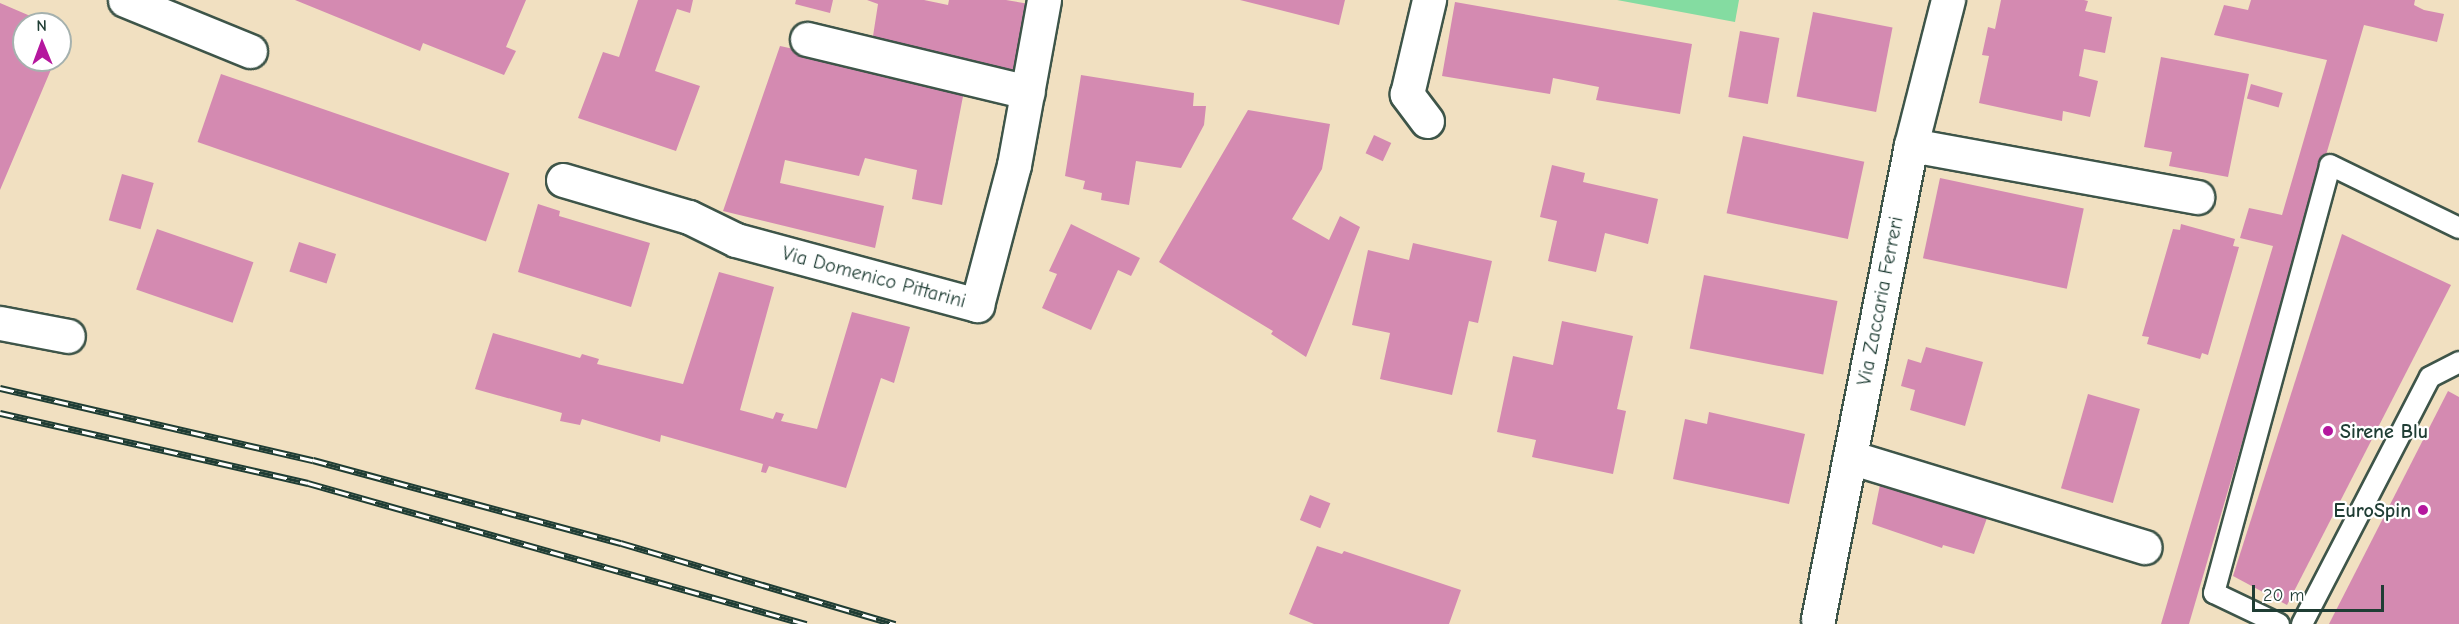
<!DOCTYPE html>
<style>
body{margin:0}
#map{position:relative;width:2459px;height:624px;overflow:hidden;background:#f1e0c1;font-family:"Comic Neue",sans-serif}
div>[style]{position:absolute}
.green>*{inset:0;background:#84dca1}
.building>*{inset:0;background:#d48ab1;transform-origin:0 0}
.roads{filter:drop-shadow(2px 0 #3e5549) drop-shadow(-2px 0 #3e5549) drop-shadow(0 2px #3e5549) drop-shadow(0 -2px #3e5549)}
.lane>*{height:20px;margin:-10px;padding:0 10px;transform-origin:10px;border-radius:10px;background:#fff}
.street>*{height:33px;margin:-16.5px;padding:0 16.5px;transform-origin:16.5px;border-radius:16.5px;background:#fff}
.rail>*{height:7px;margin-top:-3.5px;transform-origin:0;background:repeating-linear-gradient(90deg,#fff 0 14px,#1f3d34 0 28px);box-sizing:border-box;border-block:2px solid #1f3d34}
.dots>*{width:16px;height:16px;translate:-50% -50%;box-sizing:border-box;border:3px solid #fff;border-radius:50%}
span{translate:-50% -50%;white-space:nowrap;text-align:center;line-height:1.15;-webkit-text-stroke:4.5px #fff;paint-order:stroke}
.street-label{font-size:20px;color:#1f3d34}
.poi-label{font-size:20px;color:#1f3d34;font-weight:700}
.left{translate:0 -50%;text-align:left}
.right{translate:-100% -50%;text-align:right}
.north{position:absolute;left:12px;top:12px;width:60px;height:60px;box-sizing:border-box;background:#fff;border:2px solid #a5b1ae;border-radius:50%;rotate:359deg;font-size:16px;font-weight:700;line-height:24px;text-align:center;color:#1f3d34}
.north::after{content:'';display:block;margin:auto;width:21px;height:27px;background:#b5179e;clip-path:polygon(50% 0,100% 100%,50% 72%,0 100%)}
.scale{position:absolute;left:2252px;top:585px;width:132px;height:27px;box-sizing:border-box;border:3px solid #1f3d34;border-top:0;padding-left:8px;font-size:18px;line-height:21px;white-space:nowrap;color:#1f3d34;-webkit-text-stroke:4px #fff;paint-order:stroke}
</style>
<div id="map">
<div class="green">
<i style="clip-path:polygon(1617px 0,1739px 0,1735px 22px)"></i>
</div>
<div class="building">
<i style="clip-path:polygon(295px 0,526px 0,506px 47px,516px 51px,504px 75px,423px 43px,420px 51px)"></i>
<i style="clip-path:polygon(638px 0,693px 0,690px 13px,677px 9px,655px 71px,700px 86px,676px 151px,578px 118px,603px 52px,619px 57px)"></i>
<i style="clip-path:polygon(796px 0,833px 0,830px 13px,795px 4px)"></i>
<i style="clip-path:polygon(867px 0,924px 0,948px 5px,949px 0,1006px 0,1029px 4px,1016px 74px,871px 49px,878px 4px)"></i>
<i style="clip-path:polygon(1240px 0,1345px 0,1339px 25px)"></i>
<i style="clip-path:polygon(2001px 0,2084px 0,2088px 1px,2085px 11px,2112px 17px,2105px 53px,2084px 49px,2079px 76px,2098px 81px,2090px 117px,2063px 111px,2062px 121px,1979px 103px,1989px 56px,1982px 55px,1988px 27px,1995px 29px)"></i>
<i style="clip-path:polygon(2251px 0,2415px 0,2414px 5px,2424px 10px,2444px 14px,2437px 42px,2364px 25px,2189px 624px,2161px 624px,2273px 246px,2240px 238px,2249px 208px,2282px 215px,2327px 60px,2214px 35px,2224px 5px,2248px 10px)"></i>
<i style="clip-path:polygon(1455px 2px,1692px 44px,1680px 114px,1596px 100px,1599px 87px,1553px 78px,1550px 94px,1442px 76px)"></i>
<i style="clip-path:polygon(0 3px,49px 24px,24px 24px,24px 60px,55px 60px,0 190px)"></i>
<i style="left:1813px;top:12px;width:81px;height:86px;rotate:11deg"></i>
<i style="clip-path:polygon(60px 29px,67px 32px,60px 49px)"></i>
<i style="left:1740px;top:31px;width:40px;height:67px;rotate:10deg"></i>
<i style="clip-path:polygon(780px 46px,965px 86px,942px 205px,912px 199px,917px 170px,865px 158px,859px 176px,785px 160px,780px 183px,884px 206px,875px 248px,723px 211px)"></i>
<i style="clip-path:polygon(2161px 57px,2249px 74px,2228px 177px,2169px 166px,2172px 152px,2144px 147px)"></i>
<i style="left:221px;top:74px;width:305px;height:72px;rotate:19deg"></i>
<i style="clip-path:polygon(1081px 75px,1194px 93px,1193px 106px,1206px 106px,1204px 125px,1181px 168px,1136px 161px,1129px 205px,1101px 200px,1102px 193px,1083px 189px,1085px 181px,1065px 176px)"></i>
<i style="left:2251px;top:84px;width:33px;height:15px;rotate:16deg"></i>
<i style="clip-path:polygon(1248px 110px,1330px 124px,1322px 169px,1292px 219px,1329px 240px,1340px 216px,1360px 227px,1306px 357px,1271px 334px,1273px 331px,1159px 262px)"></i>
<i style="left:1374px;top:135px;width:19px;height:20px;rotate:25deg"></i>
<i style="left:1743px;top:136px;width:124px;height:79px;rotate:12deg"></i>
<i style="clip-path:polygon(1552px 165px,1585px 173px,1583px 182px,1658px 199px,1648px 244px,1605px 233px,1596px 272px,1548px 261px,1557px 221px,1540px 217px)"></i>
<i style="left:122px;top:174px;width:33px;height:48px;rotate:16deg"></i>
<i style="left:1940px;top:178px;width:147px;height:82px;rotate:12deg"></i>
<i style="clip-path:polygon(538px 204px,560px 211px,559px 216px,650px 243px,631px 307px,518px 272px)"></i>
<i style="clip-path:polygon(1071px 224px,1140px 258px,1131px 276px,1118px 270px,1091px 330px,1042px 308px,1057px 274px,1049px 271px)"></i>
<i style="clip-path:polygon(2181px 224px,2235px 239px,2233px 246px,2239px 247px,2208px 355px,2202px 353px,2200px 359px,2147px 344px,2149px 337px,2142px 336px,2173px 229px,2180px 230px)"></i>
<i style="left:157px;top:229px;width:102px;height:64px;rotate:19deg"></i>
<i style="clip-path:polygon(2342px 234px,2451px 285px,2287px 605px,2233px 576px)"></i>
<i style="left:299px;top:242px;width:39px;height:31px;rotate:18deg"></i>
<i style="clip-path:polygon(1413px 243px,1492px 261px,1478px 323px,1469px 321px,1452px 395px,1380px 379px,1390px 333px,1352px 325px,1368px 250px,1409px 260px)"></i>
<i style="clip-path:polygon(719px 272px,774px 287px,740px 410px,773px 419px,776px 412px,784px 414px,781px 421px,817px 429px,852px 312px,910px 327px,894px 383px,881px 378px,846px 488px,769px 466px,766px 473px,761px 472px,763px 464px,661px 435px,660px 442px,582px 419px,580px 425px,560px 421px,562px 413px,475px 389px,493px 333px,580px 358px,582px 354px,599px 359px,597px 364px,683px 384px)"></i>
<i style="left:1704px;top:275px;width:136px;height:75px;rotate:11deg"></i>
<i style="clip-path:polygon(1562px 321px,1633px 336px,1617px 409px,1626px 411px,1613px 474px,1532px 457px,1536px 440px,1497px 432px,1513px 356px,1553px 365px)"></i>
<i style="clip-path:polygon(1926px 347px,1983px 362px,1965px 426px,1910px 410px,1915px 390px,1901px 386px,1908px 359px,1921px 363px)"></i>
<i style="clip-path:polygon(2448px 391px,2459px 397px,2459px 624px,2329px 624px)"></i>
<i style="left:2088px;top:394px;width:54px;height:98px;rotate:16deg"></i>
<i style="clip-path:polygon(1709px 412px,1805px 434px,1789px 504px,1673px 479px,1685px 419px,1707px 424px)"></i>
<i style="clip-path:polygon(1882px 475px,1991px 507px,1974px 554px,1943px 545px,1942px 548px,1872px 524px)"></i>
<i style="left:1310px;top:495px;width:22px;height:27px;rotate:22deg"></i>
<i style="clip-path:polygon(1317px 546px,1342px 554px,1344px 551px,1461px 590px,1449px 624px,1314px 624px,1289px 614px)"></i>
</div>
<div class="roads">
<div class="lane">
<i style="left:2279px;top:624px;width:72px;rotate:-154.5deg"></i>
<i style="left:2214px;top:593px;width:443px;rotate:-74.8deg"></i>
<i style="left:2330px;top:165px;width:144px;rotate:26deg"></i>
<i style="left:2302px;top:624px;width:278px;rotate:-62.6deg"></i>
<i style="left:2430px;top:377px;width:33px;rotate:-27deg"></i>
</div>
<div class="street">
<i style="left:125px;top:0;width:135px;rotate:22.2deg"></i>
<i style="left:807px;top:39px;width:227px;rotate:13.5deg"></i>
<i style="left:1427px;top:121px;width:34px;rotate:-127deg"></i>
<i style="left:1407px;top:94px;width:97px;rotate:-76.8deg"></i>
<i style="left:1911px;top:145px;width:291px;rotate:10.3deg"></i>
<i style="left:563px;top:180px;width:131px;rotate:16.4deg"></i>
<i style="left:689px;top:217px;width:52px;rotate:26.1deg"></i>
<i style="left:736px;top:240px;width:250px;rotate:15.1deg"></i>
<i style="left:977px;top:305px;width:145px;rotate:-75.2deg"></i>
<i style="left:1014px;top:165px;width:168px;rotate:-79.7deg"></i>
<i style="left:0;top:323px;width:69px;rotate:10.8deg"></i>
<i style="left:1850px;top:457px;width:308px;rotate:17deg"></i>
<i style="left:1818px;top:619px;width:483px;rotate:-78.9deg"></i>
<i style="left:1911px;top:145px;width:150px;rotate:-75.7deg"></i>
</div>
</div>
<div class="rail">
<i style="left:0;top:388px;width:321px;rotate:13deg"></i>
<i style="left:313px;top:460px;width:319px;rotate:15.1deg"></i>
<i style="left:621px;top:543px;width:286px;rotate:16.5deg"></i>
<i style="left:0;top:413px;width:316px;rotate:12.8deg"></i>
<i style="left:308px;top:483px;width:518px;rotate:15.81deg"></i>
</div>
<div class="dots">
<i style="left:2328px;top:431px;background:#b5179e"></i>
<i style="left:2423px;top:510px;background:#b5179e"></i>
</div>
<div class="street-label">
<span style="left:874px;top:277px;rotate:15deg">Via Domenico Pittarini</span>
<span style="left:1880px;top:301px;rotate:-79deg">Via Zaccaria Ferreri</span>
</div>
<div class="poi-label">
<span class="left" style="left:2340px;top:431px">Sirene Blu</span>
<span class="right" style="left:2411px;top:510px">EuroSpin</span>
</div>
<div class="north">N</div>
<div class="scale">20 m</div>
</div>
